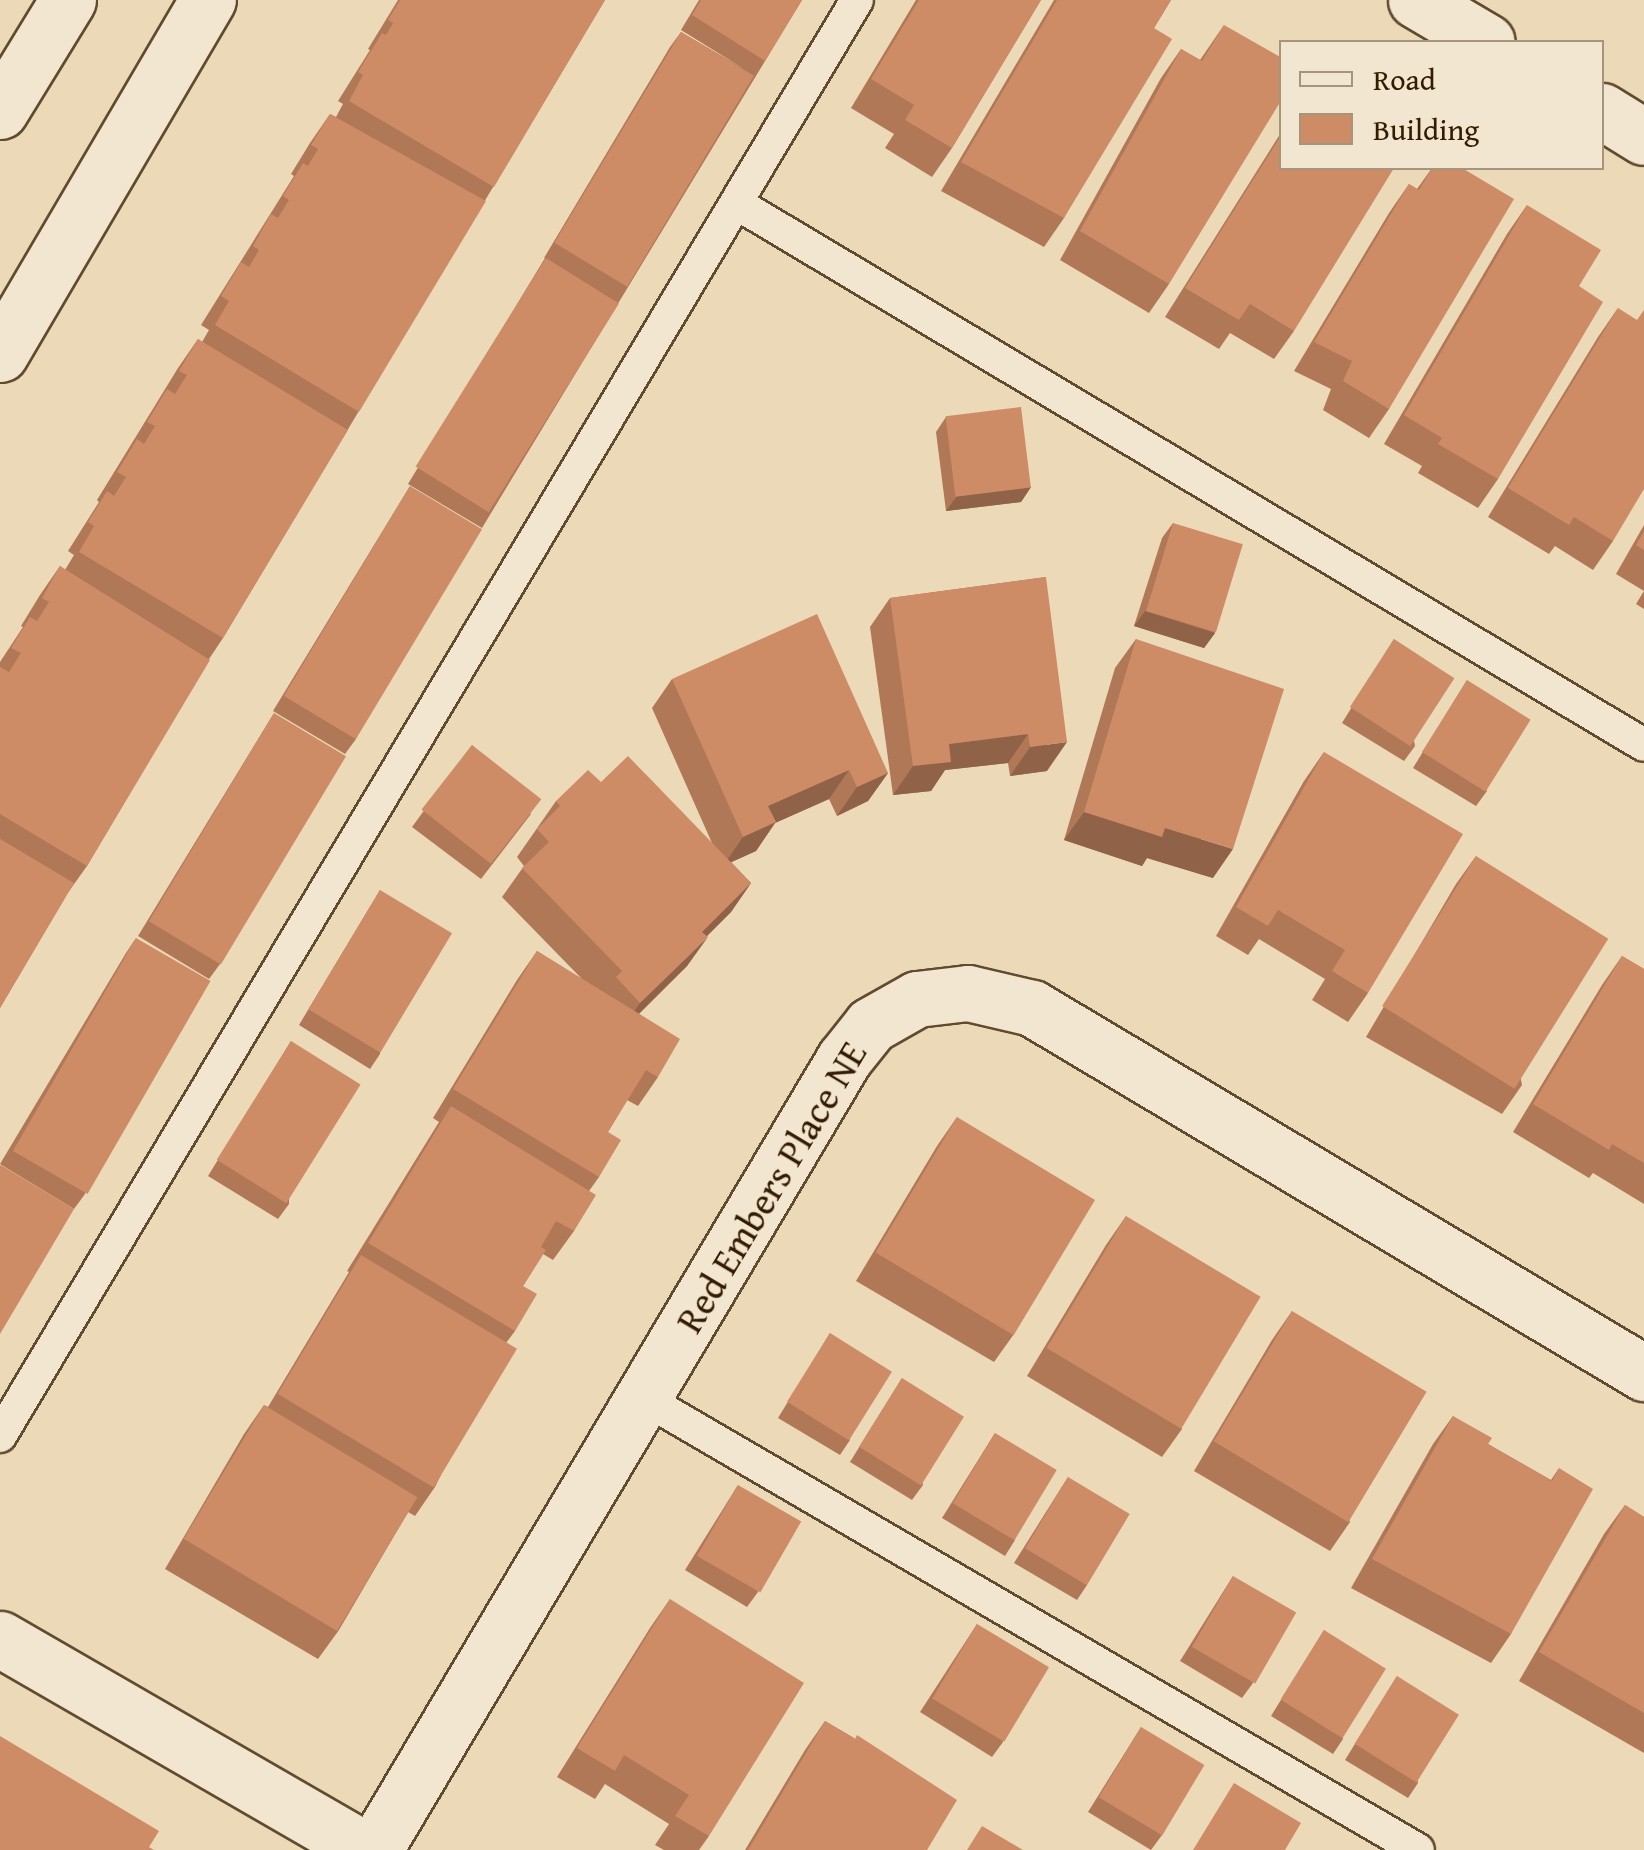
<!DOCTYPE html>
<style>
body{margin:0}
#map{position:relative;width:1644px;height:1850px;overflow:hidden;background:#ecd9b7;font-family:"Gentium Book Plus",serif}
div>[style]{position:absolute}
.roads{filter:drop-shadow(2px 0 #614b2e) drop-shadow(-2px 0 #614b2e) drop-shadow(0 2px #614b2e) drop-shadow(0 -2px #614b2e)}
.lane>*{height:32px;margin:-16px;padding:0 16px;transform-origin:16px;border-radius:16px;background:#f3e6d0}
.street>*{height:55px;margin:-27.5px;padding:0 27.5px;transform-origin:27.5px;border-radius:27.5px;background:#f3e6d0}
.secondary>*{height:55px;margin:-27.5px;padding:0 27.5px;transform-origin:27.5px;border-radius:27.5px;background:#f3e6d0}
.wall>*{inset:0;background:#b07857}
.shaded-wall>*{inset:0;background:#906247}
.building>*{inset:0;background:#cd8c65;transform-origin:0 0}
span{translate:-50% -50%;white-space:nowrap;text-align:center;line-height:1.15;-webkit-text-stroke:8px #f3e6d0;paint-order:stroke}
.street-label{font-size:38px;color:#331c01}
.legend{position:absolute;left:1279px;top:40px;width:325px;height:130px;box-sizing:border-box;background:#f3e6d0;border:2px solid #a6957d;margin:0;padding:12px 18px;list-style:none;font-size:30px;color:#331c01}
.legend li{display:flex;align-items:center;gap:20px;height:50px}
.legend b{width:50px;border:2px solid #a6957d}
</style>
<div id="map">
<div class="roads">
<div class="lane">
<i style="left:736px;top:203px;width:1057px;rotate:30.83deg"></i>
<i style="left:643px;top:1398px;width:897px;rotate:30.25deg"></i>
<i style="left:0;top:1436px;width:1672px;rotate:-59.17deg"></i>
</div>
<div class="street">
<i style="left:1416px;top:0;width:82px;rotate:30.6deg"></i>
<i style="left:1602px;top:111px;width:49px;rotate:31.8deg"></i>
<i style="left:0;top:1639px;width:422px;rotate:30deg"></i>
<i style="left:374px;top:1850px;width:920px;rotate:-59.28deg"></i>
<i style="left:844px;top:1059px;width:43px;rotate:-51.5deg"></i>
<i style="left:871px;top:1025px;width:53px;rotate:-29.5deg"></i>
<i style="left:917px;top:999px;width:51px;rotate:-6.7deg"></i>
<i style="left:968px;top:993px;width:66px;rotate:13.2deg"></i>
<i style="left:1032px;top:1008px;width:713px;rotate:30.81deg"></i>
</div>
<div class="secondary">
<i style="left:0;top:111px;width:130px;rotate:-58.5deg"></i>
<i style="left:0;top:354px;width:411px;rotate:-59.6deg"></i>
</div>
</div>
<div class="wall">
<i style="clip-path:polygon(398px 0,605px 0,223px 638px,209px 659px,87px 866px,67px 894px,0 1008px,0 662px,23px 627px,21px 626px,40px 595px,60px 566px,65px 570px,74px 555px,68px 551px,99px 502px,97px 500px,178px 368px,198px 339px,202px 342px,209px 330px,201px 325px,294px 176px,291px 174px,310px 143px,330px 114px,336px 117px,343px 104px,338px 101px,370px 50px,368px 49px)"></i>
<i style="clip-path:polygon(699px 0,802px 0,482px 528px,408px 484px,545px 258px,544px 258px,670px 47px,681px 32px,744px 69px,681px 30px)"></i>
<i style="clip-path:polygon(916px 0,1041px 0,952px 148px,932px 177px,885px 148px,894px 134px,851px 108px)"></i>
<i style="clip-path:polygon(1054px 0,1171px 0,1154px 28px,1064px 218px,1044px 247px,941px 191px)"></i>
<i style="clip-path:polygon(1224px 25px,1169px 284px,1149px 313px,1060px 260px,1161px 78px,1181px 49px,1200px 60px)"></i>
<i style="clip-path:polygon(1282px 131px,1282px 168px,1294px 331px,1274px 359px,1230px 333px,1219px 349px,1165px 317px)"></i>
<i style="clip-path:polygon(1432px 168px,1438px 170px,1439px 168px,1462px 168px,1389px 409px,1369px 438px,1323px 410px,1331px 389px,1294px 371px,1389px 213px,1409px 184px,1417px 189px)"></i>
<i style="clip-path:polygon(1527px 205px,1498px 479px,1478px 508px,1418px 473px,1422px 466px,1384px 444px,1507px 234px)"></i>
<i style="clip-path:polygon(1618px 308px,1613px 541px,1593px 570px,1555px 546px,1549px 554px,1488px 517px,1598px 337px)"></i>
<i style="clip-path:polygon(946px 417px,1031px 487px,1021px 502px,946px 511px,936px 432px)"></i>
<i style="clip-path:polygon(410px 486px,356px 739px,345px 754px,273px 711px)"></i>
<i style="clip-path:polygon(1173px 523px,1215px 633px,1204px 648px,1134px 626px,1162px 538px)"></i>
<i style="clip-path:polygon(1644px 525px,1644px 591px,1616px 574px)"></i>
<i style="clip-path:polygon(1046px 577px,1047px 771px,1010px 776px,1008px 763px,945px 770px,931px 791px,893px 795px,870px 627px,890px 598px)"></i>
<i style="clip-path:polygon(1644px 591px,1644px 609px,1636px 604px)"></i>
<i style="clip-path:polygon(1136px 639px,1213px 878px,1147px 858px,1142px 866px,1064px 840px,1115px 668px)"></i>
<i style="clip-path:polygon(1394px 639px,1415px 746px,1404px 761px,1342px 723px)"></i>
<i style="clip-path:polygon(672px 679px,888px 773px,868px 801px,837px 816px,829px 799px,775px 823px,756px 851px,731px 862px,751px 883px,731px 912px,707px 936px,687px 966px,639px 1014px,658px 1077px,638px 1106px,627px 1100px,608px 1132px,599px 1177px,589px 1191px,574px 1231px,553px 1260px,543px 1254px,523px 1286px,515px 1331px,506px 1343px,435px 1487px,415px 1516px,408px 1512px,339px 1630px,318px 1659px,165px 1569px,244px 1434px,264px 1405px,268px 1407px,349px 1272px,347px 1271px,439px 1122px,433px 1118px,517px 980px,537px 951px,582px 979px,502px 897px,524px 866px,517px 857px,556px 801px,601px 782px,712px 843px,652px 708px)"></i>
<i style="clip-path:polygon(1467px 680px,1487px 791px,1476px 806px,1413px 768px)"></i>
<i style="clip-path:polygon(274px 713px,220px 964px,209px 979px,138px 936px)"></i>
<i style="clip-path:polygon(472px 745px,531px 814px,481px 879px,412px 827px)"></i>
<i style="clip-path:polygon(1324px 752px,1368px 993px,1348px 1022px,1312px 1000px,1325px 979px,1259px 939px,1248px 955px,1216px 936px,1304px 781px)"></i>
<i style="clip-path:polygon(1476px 856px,1522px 1085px,1502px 1114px,1366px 1037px,1456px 884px)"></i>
<i style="clip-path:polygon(380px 890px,380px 1054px,370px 1069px,299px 1025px)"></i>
<i style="clip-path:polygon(136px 938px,85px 1194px,74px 1209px,0 1164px,126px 953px)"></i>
<i style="clip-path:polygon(1622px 956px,1644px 969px,1644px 1204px,1593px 1173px,1589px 1178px,1513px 1132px,1602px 985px)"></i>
<i style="clip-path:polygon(291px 1041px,289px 1204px,278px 1219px,208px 1176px)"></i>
<i style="clip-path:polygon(957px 1117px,1014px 1334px,994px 1362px,856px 1281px,937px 1146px)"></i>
<i style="clip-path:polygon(1126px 1216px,1182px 1429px,1162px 1457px,1027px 1376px,1106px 1245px)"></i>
<i style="clip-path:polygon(1292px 1311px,1350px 1522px,1330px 1551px,1194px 1471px,1272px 1340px)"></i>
<i style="clip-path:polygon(830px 1333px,850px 1440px,840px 1455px,778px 1418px)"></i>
<i style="clip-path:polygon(902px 1378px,923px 1485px,912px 1500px,850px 1462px)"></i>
<i style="clip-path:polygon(1453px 1416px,1488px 1444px,1551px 1480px,1559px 1468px,1511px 1634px,1491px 1663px,1351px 1588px,1433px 1444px)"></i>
<i style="clip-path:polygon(995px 1433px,1015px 1540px,1005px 1556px,942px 1518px)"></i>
<i style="clip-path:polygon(1068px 1477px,1087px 1585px,1077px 1600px,1014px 1563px)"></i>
<i style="clip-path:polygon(738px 1485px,758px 1592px,747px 1607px,685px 1570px)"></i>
<i style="clip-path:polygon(1625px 1505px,1644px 1517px,1644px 1753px,1519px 1681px,1604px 1534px)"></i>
<i style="clip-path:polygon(1233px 1576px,1253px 1683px,1242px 1698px,1180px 1661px)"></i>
<i style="clip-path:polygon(670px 1599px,709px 1836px,699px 1850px,664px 1850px,655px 1845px,669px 1824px,605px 1784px,595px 1799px,557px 1777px,650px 1628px)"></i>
<i style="clip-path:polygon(977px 1624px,1003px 1742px,992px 1757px,920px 1712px)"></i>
<i style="clip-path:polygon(1324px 1630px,1343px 1739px,1333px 1754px,1271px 1716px)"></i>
<i style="clip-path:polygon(1397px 1676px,1418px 1783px,1408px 1798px,1345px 1760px)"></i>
<i style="clip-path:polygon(825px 1721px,854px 1738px,927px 1850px,745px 1850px,805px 1750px)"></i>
<i style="clip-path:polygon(1141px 1727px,1162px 1835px,1151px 1850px,1088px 1812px)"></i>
</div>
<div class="shaded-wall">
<i style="clip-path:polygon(1031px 487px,1021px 502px,946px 511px,957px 496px)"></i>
<i style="clip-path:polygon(1145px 611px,1215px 633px,1204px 648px,1134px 626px)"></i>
<i style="clip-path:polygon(1028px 734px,1008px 763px,945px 770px,931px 791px,893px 795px,913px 766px,949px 744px)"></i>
<i style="clip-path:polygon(1067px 742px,1047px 771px,1010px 776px,1030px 747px)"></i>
<i style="clip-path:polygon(849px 770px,829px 799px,775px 823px,756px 851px,723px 866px,743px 837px,768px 806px)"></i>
<i style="clip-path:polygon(888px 773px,868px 801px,837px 816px,857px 787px)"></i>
<i style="clip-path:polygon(1084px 812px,1165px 828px,1233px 849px,1213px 878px,1147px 858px,1142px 866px,1064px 840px)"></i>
<i style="clip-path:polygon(751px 883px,731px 912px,682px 961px,702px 932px)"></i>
<i style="clip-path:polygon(708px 937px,687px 966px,620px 1032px,640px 1003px)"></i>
</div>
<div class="building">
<i style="clip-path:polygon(400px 0,605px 0,494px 187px,349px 101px,363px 75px,358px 72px,382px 33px,386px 35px,393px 23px,388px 20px)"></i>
<i style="clip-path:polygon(701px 0,802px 0,765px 61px,692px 15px)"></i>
<i style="clip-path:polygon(919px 0,1041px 0,952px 148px,905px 120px,914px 105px,871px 79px)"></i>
<i style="clip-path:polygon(1057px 0,1171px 0,1154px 28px,1172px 39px,1064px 218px,961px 162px)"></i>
<i style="clip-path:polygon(1224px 25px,1282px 58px,1282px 99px,1169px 284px,1080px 231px,1181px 49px,1202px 61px)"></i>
<i style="left:681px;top:32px;width:85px;height:246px;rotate:31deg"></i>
<i style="clip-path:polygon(330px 114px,486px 201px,359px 412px,215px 325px,229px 301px,221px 296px,241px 262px,249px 267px,259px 250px,253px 246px,271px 214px,278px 218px,289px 200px,283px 196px,303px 163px,308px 166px,318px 149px,311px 145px)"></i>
<i style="clip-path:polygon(1282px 134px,1282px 168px,1394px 168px,1294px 331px,1250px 304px,1239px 320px,1185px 288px)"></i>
<i style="clip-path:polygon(1432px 168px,1438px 170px,1440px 168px,1462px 168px,1514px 199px,1389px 409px,1343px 381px,1352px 361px,1314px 342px,1409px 184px,1419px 190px)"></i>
<i style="clip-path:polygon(1527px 205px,1601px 250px,1579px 286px,1603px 302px,1498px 479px,1438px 444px,1442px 438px,1404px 415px)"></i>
<i style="left:546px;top:258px;width:86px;height:246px;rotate:32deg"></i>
<i style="clip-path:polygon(1618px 308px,1637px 320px,1644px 310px,1644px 489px,1613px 541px,1574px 517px,1569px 525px,1508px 488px)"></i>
<i style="clip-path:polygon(198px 339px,348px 430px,223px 638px,79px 552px,94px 526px,88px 522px,107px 491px,114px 496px,126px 477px,117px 472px,137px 439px,144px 444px,155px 426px,147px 422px,167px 389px,175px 394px,187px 375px,179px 371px)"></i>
<i style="left:1021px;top:407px;width:81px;height:76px;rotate:83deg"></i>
<i style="left:410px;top:486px;width:84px;height:245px;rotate:31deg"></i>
<i style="left:1173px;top:523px;width:73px;height:92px;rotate:17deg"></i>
<i style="clip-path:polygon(1644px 531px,1644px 550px,1636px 545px)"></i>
<i style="clip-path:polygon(60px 566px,210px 660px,87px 866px,0 814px,0 667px,9px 672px,21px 653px,11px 648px,30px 617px,37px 621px,49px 602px,42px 598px)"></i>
<i style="clip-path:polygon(1046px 577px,1067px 742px,1030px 747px,1028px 734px,949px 744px,951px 762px,913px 766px,890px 598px)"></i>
<i style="clip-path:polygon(817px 614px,888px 773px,857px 787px,849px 770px,768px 806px,776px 822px,743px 837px,672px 679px)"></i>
<i style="clip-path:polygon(1136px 639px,1284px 689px,1233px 849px,1165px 828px,1162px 837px,1084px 812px)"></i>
<i style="left:1394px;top:639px;width:72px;height:81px;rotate:33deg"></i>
<i style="left:1467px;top:680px;width:75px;height:85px;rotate:32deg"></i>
<i style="left:274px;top:713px;width:84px;height:243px;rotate:31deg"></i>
<i style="left:472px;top:745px;width:88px;height:82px;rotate:38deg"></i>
<i style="clip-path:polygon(1324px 752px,1463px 834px,1368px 993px,1332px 971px,1345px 950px,1278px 910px,1268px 926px,1236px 907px)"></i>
<i style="clip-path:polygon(628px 756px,751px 883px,702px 932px,708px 937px,640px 1003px,616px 977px,622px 971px,522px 868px,549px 842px,537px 829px,560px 806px,556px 801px,588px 770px,601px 782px)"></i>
<i style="clip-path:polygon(0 839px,74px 883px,0 1008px)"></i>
<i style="left:1476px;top:856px;width:156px;height:177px;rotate:32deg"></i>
<i style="left:380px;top:890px;width:84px;height:139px;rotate:31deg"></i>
<i style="left:136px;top:938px;width:86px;height:246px;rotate:30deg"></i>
<i style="clip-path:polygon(537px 951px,680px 1039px,658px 1077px,646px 1070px,608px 1132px,621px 1140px,599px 1177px,453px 1089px)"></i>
<i style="clip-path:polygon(1622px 956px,1644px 969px,1644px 1163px,1612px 1144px,1609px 1150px,1533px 1104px)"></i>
<i style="left:291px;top:1041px;width:82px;height:140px;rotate:32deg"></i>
<i style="clip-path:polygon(451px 1106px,596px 1195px,574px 1231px,556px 1221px,541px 1247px,546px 1250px,523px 1286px,537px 1294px,515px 1331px,368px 1243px)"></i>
<i style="left:957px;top:1117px;width:161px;height:158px;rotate:31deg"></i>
<i style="clip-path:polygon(1px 1165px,74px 1209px,0 1334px,0 1166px)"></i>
<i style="left:1126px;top:1216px;width:157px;height:154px;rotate:31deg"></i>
<i style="left:361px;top:1255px;width:182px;height:162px;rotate:31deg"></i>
<i style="left:1292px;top:1311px;width:157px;height:152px;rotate:31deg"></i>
<i style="left:830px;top:1333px;width:73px;height:81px;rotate:32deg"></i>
<i style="left:902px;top:1378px;width:73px;height:81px;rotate:32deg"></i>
<i style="left:264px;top:1405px;width:179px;height:156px;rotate:31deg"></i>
<i style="clip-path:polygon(1453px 1416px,1492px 1438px,1488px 1444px,1552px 1481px,1559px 1468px,1593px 1489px,1511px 1634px,1372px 1559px)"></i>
<i style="left:995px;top:1433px;width:72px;height:82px;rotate:31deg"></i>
<i style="left:1068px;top:1477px;width:72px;height:83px;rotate:31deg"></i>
<i style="left:738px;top:1485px;width:73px;height:82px;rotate:30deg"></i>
<i style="clip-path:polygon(1625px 1505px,1644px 1517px,1644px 1713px,1539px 1652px)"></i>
<i style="left:1233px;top:1576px;width:73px;height:82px;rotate:30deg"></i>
<i style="clip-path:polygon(670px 1599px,804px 1683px,709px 1836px,675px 1816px,689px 1795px,624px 1755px,615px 1771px,577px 1748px)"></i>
<i style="left:977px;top:1624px;width:84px;height:87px;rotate:31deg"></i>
<i style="left:1324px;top:1630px;width:73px;height:82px;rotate:32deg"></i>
<i style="left:1397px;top:1676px;width:73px;height:80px;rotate:32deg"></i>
<i style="clip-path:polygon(825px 1721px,855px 1739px,857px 1735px,957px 1800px,927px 1850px,748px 1850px)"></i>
<i style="left:1141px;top:1727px;width:74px;height:82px;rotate:31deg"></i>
<i style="clip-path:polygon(0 1736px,159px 1831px,149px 1847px,154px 1850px,0 1850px)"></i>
<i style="clip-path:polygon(1234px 1783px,1301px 1823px,1285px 1850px,1193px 1850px)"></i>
<i style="clip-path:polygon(982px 1826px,1023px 1850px,967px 1850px)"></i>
</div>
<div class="street-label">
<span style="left:771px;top:1187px;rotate:-59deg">Red Embers Place NE</span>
</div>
<ul class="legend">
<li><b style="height:12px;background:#f3e6d0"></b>Road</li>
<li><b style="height:28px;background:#cd8c65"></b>Building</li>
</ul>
</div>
